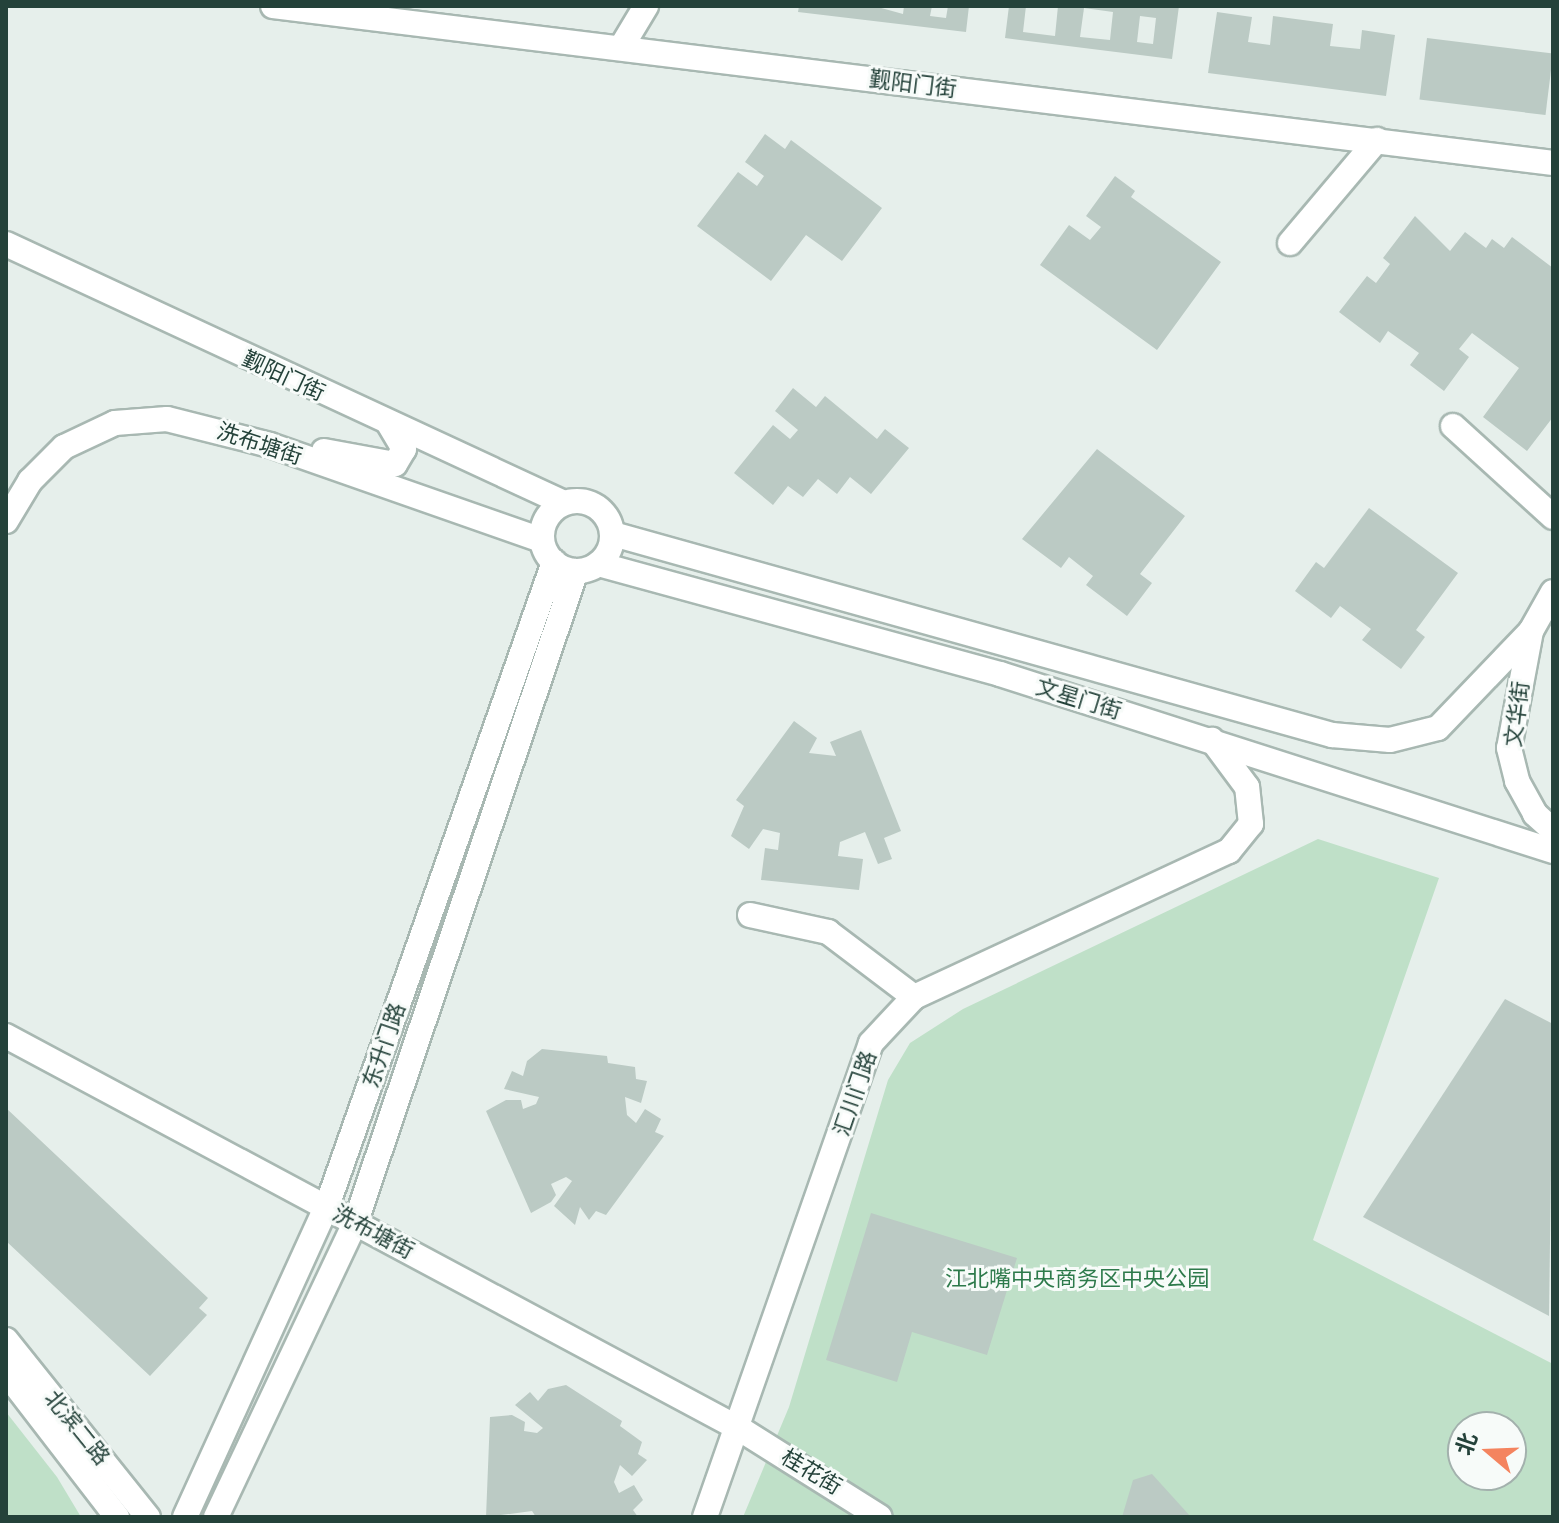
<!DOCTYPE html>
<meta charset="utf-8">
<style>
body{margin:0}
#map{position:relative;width:1559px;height:1523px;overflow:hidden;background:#e6efeb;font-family:Lato,"Noto Sans SC",sans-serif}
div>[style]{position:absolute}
.green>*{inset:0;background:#bfe0c8}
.building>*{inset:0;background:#bbcac4;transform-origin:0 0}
.roads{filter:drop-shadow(2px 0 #a8b8b2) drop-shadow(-2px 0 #a8b8b2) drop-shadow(0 2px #a8b8b2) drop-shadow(0 -2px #a8b8b2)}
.minor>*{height:24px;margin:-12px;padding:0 12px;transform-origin:12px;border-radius:12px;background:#fff}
.minor>.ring{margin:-12px;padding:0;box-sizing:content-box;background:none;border:24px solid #fff;border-radius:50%}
span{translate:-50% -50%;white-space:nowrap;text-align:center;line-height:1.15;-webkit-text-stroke:6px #f7fbf9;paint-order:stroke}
.street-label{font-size:22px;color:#24423a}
.park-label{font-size:22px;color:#2d7a4b}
.frame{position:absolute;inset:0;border:8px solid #24423a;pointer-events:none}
.north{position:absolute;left:1447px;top:1411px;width:80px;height:80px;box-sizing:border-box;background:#f7fbf9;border:2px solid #a3b1ad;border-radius:50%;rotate:289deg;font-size:22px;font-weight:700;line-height:32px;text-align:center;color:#24423a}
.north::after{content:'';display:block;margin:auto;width:28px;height:36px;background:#f4845f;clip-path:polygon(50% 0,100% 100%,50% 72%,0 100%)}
</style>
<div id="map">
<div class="green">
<i style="clip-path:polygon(evenodd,1318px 839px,1439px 878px,1313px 1240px,1553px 1364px,1553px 1517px,743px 1517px,789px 1407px,888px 1080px,910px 1043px,963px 1009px,1318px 839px,1463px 1427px,1511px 1427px,1511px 1475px,1463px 1475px,1463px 1427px)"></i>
<i style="clip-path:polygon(6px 1412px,57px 1477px,81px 1517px,6px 1517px)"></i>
</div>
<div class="building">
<i style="clip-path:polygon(799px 6px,874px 6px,903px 14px,904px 6px,932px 6px,930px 16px,946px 18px,948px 6px,969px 6px,966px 32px,798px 12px)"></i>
<i style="clip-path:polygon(evenodd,1009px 6px,1026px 6px,1023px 32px,1055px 36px,1058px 6px,1179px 6px,1172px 59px,1005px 38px,1009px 6px,1084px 8px,1113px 12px,1110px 40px,1080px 37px,1084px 8px,1009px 6px,1140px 16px,1156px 18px,1153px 44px,1137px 42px,1140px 16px)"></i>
<i style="clip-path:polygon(1217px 12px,1252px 17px,1248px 42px,1270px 45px,1273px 16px,1333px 24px,1330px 46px,1360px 49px,1362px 30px,1395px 35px,1386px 96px,1208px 73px)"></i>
<i style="left:1427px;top:38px;width:127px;height:62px;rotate:7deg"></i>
<i style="clip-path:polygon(765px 134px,785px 149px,791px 140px,882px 208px,842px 261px,806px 235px,771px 281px,697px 226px,738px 172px,757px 186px,764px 176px,745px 162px)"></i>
<i style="clip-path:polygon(1115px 176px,1135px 191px,1131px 197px,1221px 262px,1157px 350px,1040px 265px,1069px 225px,1090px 240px,1101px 227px,1086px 216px)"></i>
<i style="clip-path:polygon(1415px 216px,1450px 251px,1465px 232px,1486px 248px,1492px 239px,1504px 248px,1512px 237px,1553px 268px,1553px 417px,1527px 451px,1483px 417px,1519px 368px,1472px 333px,1459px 349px,1469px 357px,1444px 391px,1410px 365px,1419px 353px,1388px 331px,1380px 343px,1339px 312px,1367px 276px,1376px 283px,1390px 264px,1383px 258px)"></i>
<i style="clip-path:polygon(793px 388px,816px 407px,825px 396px,877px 439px,885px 429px,909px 448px,871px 494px,850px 477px,837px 494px,818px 479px,803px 497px,788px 486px,773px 505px,734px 473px,773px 425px,790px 439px,798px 430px,775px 411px)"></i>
<i style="clip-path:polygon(1097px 449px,1185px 516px,1140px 574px,1152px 583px,1127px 616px,1086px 585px,1093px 576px,1069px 557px,1061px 568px,1022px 539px)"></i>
<i style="clip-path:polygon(1369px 508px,1458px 573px,1416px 630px,1425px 637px,1401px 669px,1362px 640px,1371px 629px,1340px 606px,1331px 618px,1295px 591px,1316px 562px,1324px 568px)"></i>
<i style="clip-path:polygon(794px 721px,817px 738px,809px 753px,836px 756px,830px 742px,861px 730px,901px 831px,884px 838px,892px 859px,878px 864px,865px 832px,840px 842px,838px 856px,863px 859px,859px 890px,761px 880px,765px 848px,778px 850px,780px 833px,763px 829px,749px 849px,731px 836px,744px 806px,736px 800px)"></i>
<i style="clip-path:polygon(1505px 999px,1553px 1024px,1549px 1316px,1363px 1217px)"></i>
<i style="clip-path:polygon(542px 1049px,607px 1056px,608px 1063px,635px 1067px,636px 1079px,647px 1081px,641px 1103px,625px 1097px,627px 1115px,636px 1123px,645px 1109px,661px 1119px,655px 1132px,664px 1136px,606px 1215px,596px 1211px,589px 1220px,580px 1207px,575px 1225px,554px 1206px,572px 1181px,566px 1177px,551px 1184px,556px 1195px,551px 1202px,531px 1213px,486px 1111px,506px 1100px,521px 1100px,523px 1109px,536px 1104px,539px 1097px,504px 1089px,512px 1071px,523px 1076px,527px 1061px)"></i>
<i style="clip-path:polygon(6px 1108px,208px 1298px,199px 1308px,207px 1315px,150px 1376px,6px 1241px)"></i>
<i style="clip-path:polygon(871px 1213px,1017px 1258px,987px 1355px,912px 1332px,897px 1382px,826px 1360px)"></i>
<i style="clip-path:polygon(566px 1385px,622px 1421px,620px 1426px,642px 1442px,638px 1454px,647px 1460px,632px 1476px,620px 1465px,614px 1482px,619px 1493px,634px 1485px,643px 1500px,633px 1510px,638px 1517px,536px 1517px,532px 1511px,486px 1517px,490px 1417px,512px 1415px,525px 1422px,524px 1431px,537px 1433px,543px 1428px,515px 1405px,530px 1392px,538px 1401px,548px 1389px)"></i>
<i style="clip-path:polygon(1152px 1474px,1191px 1517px,1122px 1517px,1133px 1480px)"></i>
</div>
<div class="roads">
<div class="minor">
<i style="left:273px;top:6px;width:1290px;rotate:6.99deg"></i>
<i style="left:622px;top:46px;width:47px;rotate:-59deg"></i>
<i style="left:1290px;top:243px;width:135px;rotate:-49.8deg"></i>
<i style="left:6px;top:244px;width:615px;rotate:24.9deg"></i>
<i style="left:1453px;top:426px;width:135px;rotate:42.3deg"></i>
<i style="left:324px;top:451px;width:72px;rotate:10.4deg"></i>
<i style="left:395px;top:464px;width:17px;rotate:-59deg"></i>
<i style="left:404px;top:449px;width:29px;rotate:-121deg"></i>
<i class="ring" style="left:542px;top:501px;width:46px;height:46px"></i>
<i style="left:6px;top:521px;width:47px;rotate:-59deg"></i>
<i style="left:30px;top:481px;width:48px;rotate:-45deg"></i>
<i style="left:64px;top:447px;width:56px;rotate:-25.2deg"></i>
<i style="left:115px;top:423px;width:52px;rotate:-4.4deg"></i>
<i style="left:167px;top:419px;width:106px;rotate:14.2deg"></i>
<i style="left:270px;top:445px;width:288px;rotate:19.3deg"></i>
<i style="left:613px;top:534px;width:747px;rotate:15.62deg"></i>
<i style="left:1332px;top:735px;width:58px;rotate:4.9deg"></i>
<i style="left:1390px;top:740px;width:49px;rotate:-14deg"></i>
<i style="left:1438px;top:728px;width:134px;rotate:-46.2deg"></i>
<i style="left:598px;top:564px;width:417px;rotate:15.3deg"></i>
<i style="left:1000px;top:674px;width:581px;rotate:17.75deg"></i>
<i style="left:1553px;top:592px;width:45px;rotate:119.4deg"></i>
<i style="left:1531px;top:631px;width:119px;rotate:100.6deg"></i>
<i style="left:1509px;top:748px;width:34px;rotate:76deg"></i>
<i style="left:1517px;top:781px;width:38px;rotate:61deg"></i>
<i style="left:1535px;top:814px;width:24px;rotate:42deg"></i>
<i style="left:750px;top:915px;width:80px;rotate:12.3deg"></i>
<i style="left:828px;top:932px;width:108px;rotate:37.1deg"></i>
<i style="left:6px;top:1036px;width:833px;rotate:28.17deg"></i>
<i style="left:740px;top:1429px;width:165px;rotate:32.2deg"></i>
<i style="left:6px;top:1340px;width:227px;rotate:51.3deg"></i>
<i style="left:6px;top:1373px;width:182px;rotate:52.4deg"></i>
<i style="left:185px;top:1517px;width:342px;rotate:-65.5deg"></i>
<i style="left:327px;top:1206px;width:683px;rotate:-70.58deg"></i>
<i style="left:216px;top:1517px;width:327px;rotate:-64.7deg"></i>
<i style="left:356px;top:1221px;width:686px;rotate:-71.3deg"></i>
<i style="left:705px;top:1517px;width:502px;rotate:-70.7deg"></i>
<i style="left:871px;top:1043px;width:63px;rotate:-46.9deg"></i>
<i style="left:914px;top:997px;width:347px;rotate:-24.9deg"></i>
<i style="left:1229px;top:851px;width:35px;rotate:-51deg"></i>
<i style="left:1251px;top:824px;width:37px;rotate:-96deg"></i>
<i style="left:1247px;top:787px;width:59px;rotate:-126.7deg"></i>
</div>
</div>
<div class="street-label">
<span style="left:913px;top:83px;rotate:7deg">觐阳门街</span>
<span style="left:284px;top:375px;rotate:25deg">觐阳门街</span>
<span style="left:260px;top:443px;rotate:18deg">洗布塘街</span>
<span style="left:1079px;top:698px;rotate:17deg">文星门街</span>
<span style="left:1516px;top:714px;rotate:-83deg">文华街</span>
<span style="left:383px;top:1045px;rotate:-71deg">东升门路</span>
<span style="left:854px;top:1093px;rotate:-71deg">汇川门路</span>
<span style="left:374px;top:1231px;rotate:28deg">洗布塘街</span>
<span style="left:78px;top:1427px;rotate:51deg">北滨二路</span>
<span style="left:812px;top:1471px;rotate:31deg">桂花街</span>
</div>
<div class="park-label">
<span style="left:1077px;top:1278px">江北嘴中央商务区中央公园</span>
</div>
<div class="frame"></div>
<div class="north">北</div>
</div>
